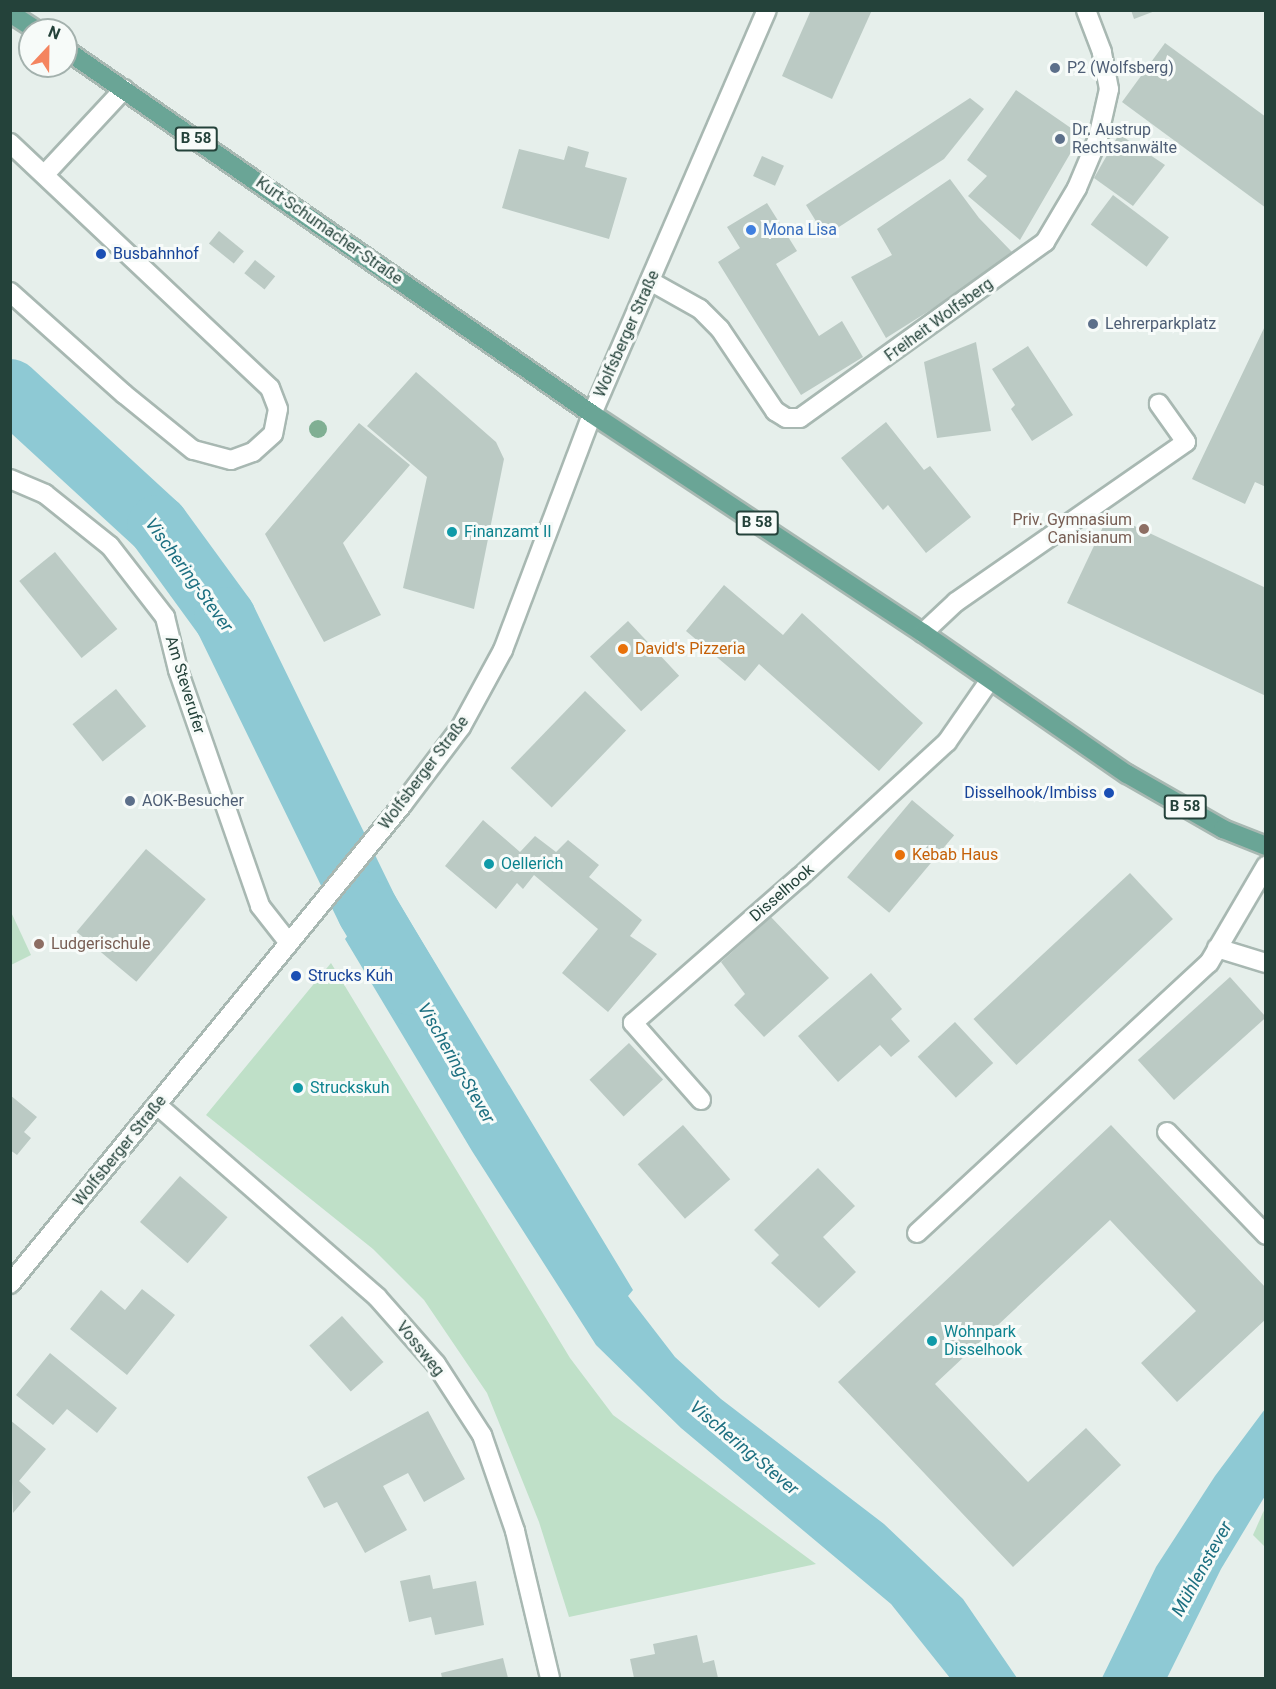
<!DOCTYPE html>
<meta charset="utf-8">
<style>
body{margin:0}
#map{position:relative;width:1276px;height:1689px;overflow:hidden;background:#e6efeb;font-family:Roboto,sans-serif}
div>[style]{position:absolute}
.green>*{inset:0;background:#bfe0c8}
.water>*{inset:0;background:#8ec9d4}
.river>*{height:62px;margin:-31px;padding:0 31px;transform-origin:31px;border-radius:31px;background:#8ec9d4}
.building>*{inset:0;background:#bbcac4;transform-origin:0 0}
.roads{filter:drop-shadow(2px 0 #a8b8b2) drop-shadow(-2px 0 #a8b8b2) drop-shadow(0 2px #a8b8b2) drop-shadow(0 -2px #a8b8b2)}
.service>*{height:18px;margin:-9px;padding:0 9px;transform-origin:9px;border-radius:9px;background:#fff}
.minor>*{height:18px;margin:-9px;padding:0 9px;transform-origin:9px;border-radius:9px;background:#fff}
.secondary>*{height:18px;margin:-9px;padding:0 9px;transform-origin:9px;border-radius:9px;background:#fff}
.primary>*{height:18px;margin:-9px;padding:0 9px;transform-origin:9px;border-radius:9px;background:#6aa596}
.trees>*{width:18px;height:18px;margin:-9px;border-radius:50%;background:#80af93}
.dots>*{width:16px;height:16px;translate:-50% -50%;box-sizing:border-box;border:3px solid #f7fbf9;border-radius:50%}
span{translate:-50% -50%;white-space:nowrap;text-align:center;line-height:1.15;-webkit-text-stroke:6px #f7fbf9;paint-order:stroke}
.shield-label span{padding:2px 4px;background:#f7fbf9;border:2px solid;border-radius:4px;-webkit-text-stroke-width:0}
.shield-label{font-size:15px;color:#24423a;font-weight:700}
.service-label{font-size:16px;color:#4e5e75}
.left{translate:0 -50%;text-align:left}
.shop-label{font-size:16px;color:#366cbe}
.street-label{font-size:16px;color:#24423a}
.transit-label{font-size:16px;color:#164399}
.right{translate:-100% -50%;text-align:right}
.education-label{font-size:16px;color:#785e54}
.culture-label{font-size:16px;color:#0d838f}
.food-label{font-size:16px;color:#c56008}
.water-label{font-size:18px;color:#1c6f80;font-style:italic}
.frame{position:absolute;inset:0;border:12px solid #24423a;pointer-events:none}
.north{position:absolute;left:18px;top:18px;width:60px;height:60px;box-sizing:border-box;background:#f7fbf9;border:2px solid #a3b1ad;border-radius:50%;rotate:22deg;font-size:16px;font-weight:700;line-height:24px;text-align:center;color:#24423a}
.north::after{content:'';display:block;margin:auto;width:21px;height:27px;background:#f4845f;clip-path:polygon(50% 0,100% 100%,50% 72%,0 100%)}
</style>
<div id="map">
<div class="green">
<i style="clip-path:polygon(11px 912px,31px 955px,11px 965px,10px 965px)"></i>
<i style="clip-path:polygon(331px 963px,570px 1358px,613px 1415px,816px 1564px,569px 1617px,539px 1522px,487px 1393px,424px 1300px,373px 1249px,206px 1115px)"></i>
<i style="clip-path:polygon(1265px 1508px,1265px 1547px,1253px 1535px)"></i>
</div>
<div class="water">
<i style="clip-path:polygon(388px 885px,633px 1290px,628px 1296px,675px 1357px,721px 1399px,884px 1524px,963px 1599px,1017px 1678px,950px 1678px,891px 1604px,681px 1428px,596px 1345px,472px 1151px,345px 939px)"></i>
<i style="clip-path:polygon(1265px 1409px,1265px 1496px,1221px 1569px,1167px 1678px,1102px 1678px,1156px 1567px,1215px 1476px)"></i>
</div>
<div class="river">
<i style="left:10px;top:390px;width:201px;rotate:42.6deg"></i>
<i style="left:158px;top:526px;width:114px;rotate:53.9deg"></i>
<i style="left:225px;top:618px;width:326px;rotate:64deg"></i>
<i style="left:368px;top:911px;width:85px;rotate:59.5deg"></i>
</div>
<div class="building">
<i style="clip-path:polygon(811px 10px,872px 10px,832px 99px,782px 76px)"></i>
<i style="clip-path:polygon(1131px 10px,1155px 10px,1155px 11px,1134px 19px)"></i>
<i style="clip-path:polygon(1165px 43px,1266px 117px,1266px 208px,1122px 102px)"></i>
<i style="clip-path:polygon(1016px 90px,1081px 135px,1020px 240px,968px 196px,987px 176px,967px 160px)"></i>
<i style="clip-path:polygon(970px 98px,984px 109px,944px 159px,825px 236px,806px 205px)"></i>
<i style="clip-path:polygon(1119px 134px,1165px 165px,1133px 206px,1094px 178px)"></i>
<i style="clip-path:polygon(568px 146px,589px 152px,585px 167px,627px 178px,609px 239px,502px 208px,519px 149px,564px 160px)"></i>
<i style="left:762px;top:156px;width:24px;height:22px;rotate:24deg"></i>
<i style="clip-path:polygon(950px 179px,979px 218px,1012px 252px,967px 287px,886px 338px,851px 277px,892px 255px,877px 229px)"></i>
<i style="left:1113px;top:195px;width:70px;height:37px;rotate:37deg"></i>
<i style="clip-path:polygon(767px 203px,797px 251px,776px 264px,819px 336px,842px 321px,863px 357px,801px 395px,718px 262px,740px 248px,727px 227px)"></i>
<i style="left:219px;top:231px;width:32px;height:16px;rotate:39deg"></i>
<i style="left:255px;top:260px;width:26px;height:17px;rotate:39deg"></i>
<i style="clip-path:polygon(1266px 324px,1266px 487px,1255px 482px,1245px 504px,1192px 479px)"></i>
<i style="clip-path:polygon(976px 342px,991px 431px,937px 438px,924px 362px)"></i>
<i style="clip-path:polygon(1028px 346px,1073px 415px,1032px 441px,1011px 409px,1015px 405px,992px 369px)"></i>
<i style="clip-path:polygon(416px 372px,496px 442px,504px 459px,474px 609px,403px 588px,427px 477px,367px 426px)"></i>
<i style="clip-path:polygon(886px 422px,924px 470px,930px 466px,971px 517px,926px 553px,888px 505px,883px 510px,841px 458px)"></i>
<i style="clip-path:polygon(359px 423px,410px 465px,343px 543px,381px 615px,324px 642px,265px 534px)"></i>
<i style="clip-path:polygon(1109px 514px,1266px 588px,1266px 696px,1067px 603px)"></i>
<i style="left:55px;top:552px;width:99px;height:46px;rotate:51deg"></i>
<i style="clip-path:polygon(724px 585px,783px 635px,802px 613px,923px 723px,879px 771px,759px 664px,745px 681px,686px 631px)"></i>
<i style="left:628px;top:621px;width:75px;height:52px;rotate:47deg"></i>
<i style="left:116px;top:689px;width:48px;height:56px;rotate:51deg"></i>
<i style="left:585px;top:691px;width:57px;height:107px;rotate:44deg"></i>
<i style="left:912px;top:800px;width:55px;height:101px;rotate:40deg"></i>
<i style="clip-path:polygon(483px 820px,520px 852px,535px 836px,556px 852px,568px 840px,599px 865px,589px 877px,642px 920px,630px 936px,657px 954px,608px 1012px,562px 973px,598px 929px,534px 875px,523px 889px,517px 883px,496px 909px,445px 866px)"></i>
<i style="left:146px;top:849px;width:78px;height:108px;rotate:40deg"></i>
<i style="left:1130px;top:873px;width:63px;height:214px;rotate:47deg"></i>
<i style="clip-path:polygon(771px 917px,829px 978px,764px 1037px,734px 1005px,745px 994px,721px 962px)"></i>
<i style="clip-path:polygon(871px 973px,902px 1009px,891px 1019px,910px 1041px,891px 1057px,880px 1045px,838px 1082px,798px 1036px)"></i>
<i style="left:1230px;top:977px;width:54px;height:124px;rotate:48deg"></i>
<i style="left:955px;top:1022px;width:56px;height:51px;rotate:47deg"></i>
<i style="left:629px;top:1043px;width:50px;height:54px;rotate:47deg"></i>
<i style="clip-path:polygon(10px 1095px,37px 1117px,24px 1132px,31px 1138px,17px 1155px,10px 1150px)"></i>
<i style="left:683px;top:1125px;width:72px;height:60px;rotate:49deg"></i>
<i style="clip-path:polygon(1111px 1125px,1266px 1288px,1266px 1319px,1177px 1402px,1141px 1363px,1196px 1311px,1110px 1220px,935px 1384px,1028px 1482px,1086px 1428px,1121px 1465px,1013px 1567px,838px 1382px)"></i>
<i style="clip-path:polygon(818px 1168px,855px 1206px,823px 1237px,856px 1272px,819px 1308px,771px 1263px,779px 1255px,754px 1230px)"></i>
<i style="left:180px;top:1176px;width:63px;height:61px;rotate:41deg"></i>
<i style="clip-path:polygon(142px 1289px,175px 1315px,127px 1375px,70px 1329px,101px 1290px,125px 1310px)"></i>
<i style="left:342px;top:1316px;width:62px;height:44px;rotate:48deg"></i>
<i style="clip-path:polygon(50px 1353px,117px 1408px,97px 1433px,67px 1409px,53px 1425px,16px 1395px)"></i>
<i style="clip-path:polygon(428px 1411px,465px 1479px,424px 1502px,408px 1473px,383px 1486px,407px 1530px,365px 1553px,337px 1502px,324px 1508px,307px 1477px)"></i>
<i style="clip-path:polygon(10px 1420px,46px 1449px,19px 1481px,31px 1492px,13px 1513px)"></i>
<i style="clip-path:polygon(430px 1575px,433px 1589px,476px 1581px,484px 1625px,435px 1635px,431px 1617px,409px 1622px,400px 1581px)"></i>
<i style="clip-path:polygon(697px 1635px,703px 1663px,714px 1660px,718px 1678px,634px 1678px,630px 1659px,655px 1654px,653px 1644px)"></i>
<i style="clip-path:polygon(503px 1658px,508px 1678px,442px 1678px,441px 1673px)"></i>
</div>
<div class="roads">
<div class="service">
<i style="left:10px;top:143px;width:357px;rotate:43.3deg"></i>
<i style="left:270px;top:388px;width:22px;rotate:69deg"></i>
<i style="left:278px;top:409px;width:25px;rotate:101deg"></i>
<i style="left:273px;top:434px;width:27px;rotate:138deg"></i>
<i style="left:253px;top:452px;width:23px;rotate:160deg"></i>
<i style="left:231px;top:460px;width:39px;rotate:-165deg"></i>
<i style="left:193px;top:450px;width:89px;rotate:-140.9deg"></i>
<i style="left:124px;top:394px;width:153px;rotate:-138.2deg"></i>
<i style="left:45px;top:174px;width:116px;rotate:-47.1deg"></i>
<i style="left:923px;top:633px;width:45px;rotate:-43.2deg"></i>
<i style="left:956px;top:602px;width:280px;rotate:-34.8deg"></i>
<i style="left:1186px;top:442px;width:47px;rotate:-125.4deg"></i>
<i style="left:1217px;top:948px;width:51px;rotate:17deg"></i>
<i style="left:701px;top:1100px;width:103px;rotate:-131.4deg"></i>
<i style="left:633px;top:1023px;width:222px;rotate:-41.2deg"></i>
<i style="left:800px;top:877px;width:200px;rotate:-42.6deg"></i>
<i style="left:947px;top:742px;width:75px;rotate:-55.3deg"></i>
<i style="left:1167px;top:1132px;width:143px;rotate:46.1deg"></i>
<i style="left:917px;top:1233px;width:398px;rotate:-42.8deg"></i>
<i style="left:1209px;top:963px;width:113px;rotate:-59.6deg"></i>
</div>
<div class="minor">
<i style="left:650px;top:281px;width:57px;rotate:29.2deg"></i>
<i style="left:700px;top:309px;width:28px;rotate:45deg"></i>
<i style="left:720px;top:329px;width:99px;rotate:56.1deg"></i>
<i style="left:775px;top:411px;width:13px;rotate:32deg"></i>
<i style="left:786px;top:418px;width:14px"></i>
<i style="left:800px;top:418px;width:302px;rotate:-35.7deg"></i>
<i style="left:1045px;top:242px;width:63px;rotate:-59.3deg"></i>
<i style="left:1077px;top:188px;width:54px;rotate:-67.2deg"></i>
<i style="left:1098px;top:138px;width:50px;rotate:-77.3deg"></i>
<i style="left:1109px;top:89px;width:38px;rotate:-101deg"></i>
<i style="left:1102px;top:52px;width:45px;rotate:-110.9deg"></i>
<i style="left:592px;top:414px;width:440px;rotate:-66.6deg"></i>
<i style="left:10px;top:479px;width:38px;rotate:23deg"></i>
<i style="left:45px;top:494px;width:83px;rotate:38.7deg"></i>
<i style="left:110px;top:546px;width:90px;rotate:52.2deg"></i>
<i style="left:165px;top:617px;width:55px;rotate:76.2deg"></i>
<i style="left:178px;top:670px;width:250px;rotate:70.8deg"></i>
<i style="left:260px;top:906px;width:47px;rotate:51.9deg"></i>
<i style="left:157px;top:1105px;width:292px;rotate:41.1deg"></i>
<i style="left:377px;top:1297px;width:89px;rotate:48.6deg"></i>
<i style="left:436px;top:1364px;width:85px;rotate:57.1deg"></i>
<i style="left:482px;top:1435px;width:102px;rotate:71deg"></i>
<i style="left:515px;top:1531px;width:151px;rotate:76.6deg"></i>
</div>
<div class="secondary">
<i style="left:10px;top:1284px;width:619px;rotate:-50.7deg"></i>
<i style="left:402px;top:805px;width:98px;rotate:-52.9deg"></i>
<i style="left:461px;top:727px;width:88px;rotate:-61.4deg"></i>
<i style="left:503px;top:650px;width:252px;rotate:-69.3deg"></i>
</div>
<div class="primary">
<i style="left:10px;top:13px;width:31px;rotate:33deg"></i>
<i style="left:66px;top:50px;width:640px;rotate:34.68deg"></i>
<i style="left:592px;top:414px;width:397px;rotate:33.5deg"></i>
<i style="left:923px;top:633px;width:248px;rotate:34.7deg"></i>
<i style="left:1127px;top:774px;width:111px;rotate:29.8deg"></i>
<i style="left:1223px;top:829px;width:46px;rotate:21.6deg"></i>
</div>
</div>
<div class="trees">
<i style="left:318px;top:429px"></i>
</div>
<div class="dots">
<i style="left:1055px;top:68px;background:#5c6f8a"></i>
<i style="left:1060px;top:139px;background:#5c6f8a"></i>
<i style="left:751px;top:230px;background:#3f7fe0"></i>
<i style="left:101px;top:254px;background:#1a4fb4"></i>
<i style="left:1093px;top:324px;background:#5c6f8a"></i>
<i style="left:1144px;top:529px;background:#8d6e63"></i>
<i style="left:452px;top:532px;background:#0f9aa8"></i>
<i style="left:623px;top:649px;background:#e8710a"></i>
<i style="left:1109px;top:793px;background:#1a4fb4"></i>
<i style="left:130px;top:801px;background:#5c6f8a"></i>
<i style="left:900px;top:855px;background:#e8710a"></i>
<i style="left:489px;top:864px;background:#0f9aa8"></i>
<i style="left:39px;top:944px;background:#8d6e63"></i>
<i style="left:296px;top:976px;background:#1a4fb4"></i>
<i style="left:298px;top:1088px;background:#0f9aa8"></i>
<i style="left:932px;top:1341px;background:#0f9aa8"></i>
</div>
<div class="shield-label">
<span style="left:196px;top:139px">B 58</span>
<span style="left:757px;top:523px">B 58</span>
<span style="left:1185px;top:807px">B 58</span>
</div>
<div class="service-label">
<span class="left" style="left:1067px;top:68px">P2 (Wolfsberg)</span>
<span class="left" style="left:1072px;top:139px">Dr. Austrup<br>Rechtsanwälte</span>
<span class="left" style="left:1105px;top:324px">Lehrerparkplatz</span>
<span class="left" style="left:142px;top:801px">AOK-Besucher</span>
</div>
<div class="shop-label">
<span class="left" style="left:763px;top:230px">Mona Lisa</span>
</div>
<div class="street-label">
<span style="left:329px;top:231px;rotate:35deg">Kurt-Schumacher-Straße</span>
<span style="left:939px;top:320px;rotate:-36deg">Freiheit Wolfsberg</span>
<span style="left:627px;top:334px;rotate:-66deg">Wolfsberger Straße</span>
<span style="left:185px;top:685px;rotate:73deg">Am Steverufer</span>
<span style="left:424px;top:773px;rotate:-53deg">Wolfsberger Straße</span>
<span style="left:782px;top:893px;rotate:-41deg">Disselhook</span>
<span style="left:120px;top:1151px;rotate:-51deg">Wolfsberger Straße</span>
<span style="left:420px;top:1349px;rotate:51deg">Vossweg</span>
</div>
<div class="transit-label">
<span class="left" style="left:113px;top:254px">Busbahnhof</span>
<span class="right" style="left:1097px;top:793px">Disselhook/Imbiss</span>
<span class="left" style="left:308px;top:976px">Strucks Kuh</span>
</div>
<div class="education-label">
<span class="right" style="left:1132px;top:529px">Priv. Gymnasium<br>Canisianum</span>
<span class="left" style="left:51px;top:944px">Ludgerischule</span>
</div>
<div class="culture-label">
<span class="left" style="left:464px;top:532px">Finanzamt II</span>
<span class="left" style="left:501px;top:864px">Oellerich</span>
<span class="left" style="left:310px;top:1088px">Struckskuh</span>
<span class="left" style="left:944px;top:1341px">Wohnpark<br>Disselhook</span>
</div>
<div class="food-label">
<span class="left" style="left:635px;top:649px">David's Pizzeria</span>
<span class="left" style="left:912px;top:855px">Kebab Haus</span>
</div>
<div class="water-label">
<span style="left:189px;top:575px;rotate:54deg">Vischering-Stever</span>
<span style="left:456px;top:1063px;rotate:60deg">Vischering-Stever</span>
<span style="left:744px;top:1448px;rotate:40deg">Vischering-Stever</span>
<span style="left:1202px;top:1569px;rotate:-61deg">Mühlenstever</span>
</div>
<div class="frame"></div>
<div class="north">N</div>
</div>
